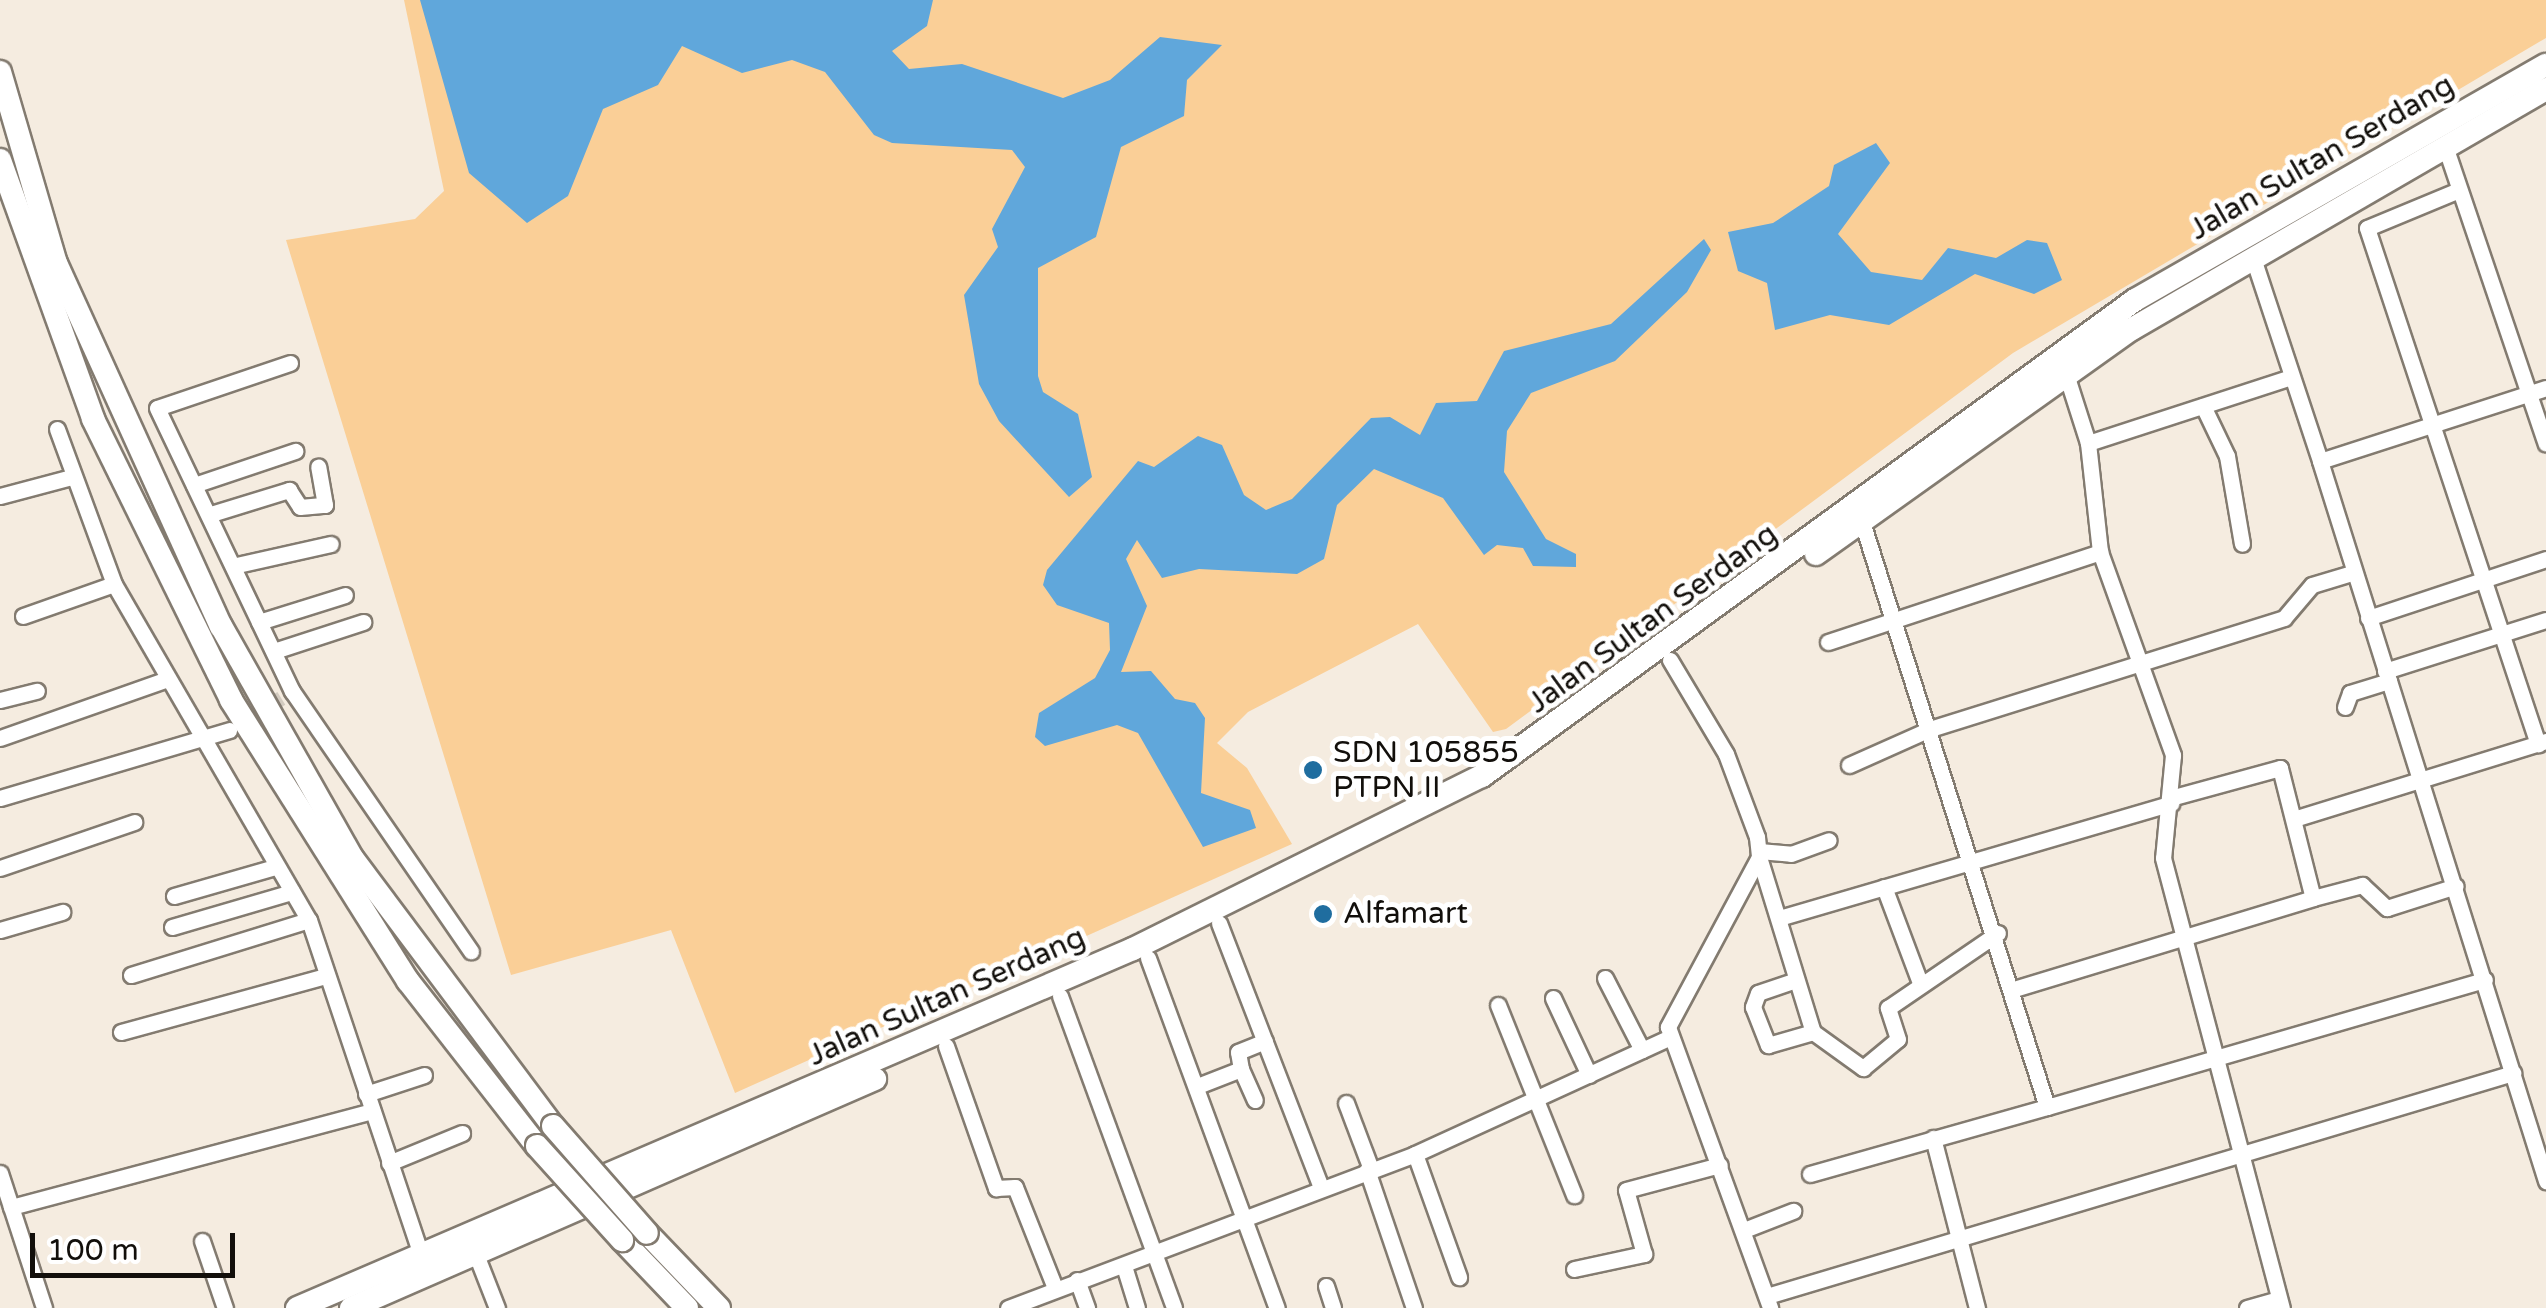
<!DOCTYPE html>
<style>
body{margin:0}
#map{position:relative;width:2546px;height:1308px;overflow:hidden;background:#f5ece0;font-family:"Varela Round",sans-serif}
div>[style]{position:absolute}
.green>*{inset:0;background:#facf97}
.water>*{inset:0;background:#60a7db}
.minor-tunnel>*{height:15px;margin-top:-7.5px;transform-origin:0;background:repeating-linear-gradient(90deg,#d3cbc0 0 15px,transparent 0 23px)}
.roads{filter:drop-shadow(2px 0 #837b70) drop-shadow(-2px 0 #837b70) drop-shadow(0 2px #837b70) drop-shadow(0 -2px #837b70)}
.minor>*{height:15px;margin:-7.5px;padding:0 7.5px;transform-origin:7.5px;border-radius:7.5px;background:#fff}
.highway>*{height:22px;margin:-11px;padding:0 11px;transform-origin:11px;border-radius:11px;background:#fff}
.bridges{filter:drop-shadow(2px 0 #837b70) drop-shadow(-2px 0 #837b70) drop-shadow(0 2px #837b70) drop-shadow(0 -2px #837b70)}
.highway-bridge>*{height:22px;margin:-11px;padding:0 11px;transform-origin:11px;border-radius:11px;background:#fff}
.dots>*{width:28px;height:28px;translate:-50% -50%;box-sizing:border-box;border:5px solid #fff;border-radius:50%}
span{translate:-50% -50%;white-space:nowrap;text-align:center;line-height:1.15;-webkit-text-stroke:10px #fff;paint-order:stroke}
.street-label{font-size:30px;color:#120f0b}
.poi-label{font-size:30px;color:#120f0b}
.left{translate:0 -50%;text-align:left}
.scale{position:absolute;left:30px;top:1233px;width:205px;height:45px;box-sizing:border-box;border:5px solid #120f0b;border-top:0;padding-left:12px;font-size:30px;line-height:35px;white-space:nowrap;color:#120f0b;-webkit-text-stroke:8px #fff;paint-order:stroke}
</style>
<div id="map">
<div class="green">
<i style="clip-path:polygon(404px 0,2546px 0,2546px 38px,2013px 353px,1506px 729px,1493px 732px,1418px 624px,1248px 712px,1217px 743px,1247px 768px,1292px 844px,735px 1093px,671px 930px,511px 975px,286px 240px,415px 219px,444px 191px)"></i>
</div>
<div class="water">
<i style="clip-path:polygon(420px 0,933px 0,927px 26px,892px 51px,909px 69px,962px 64px,1063px 98px,1110px 80px,1160px 37px,1222px 45px,1187px 80px,1184px 116px,1121px 147px,1096px 237px,1038px 268px,1038px 376px,1043px 392px,1078px 414px,1092px 477px,1069px 497px,999px 421px,979px 384px,964px 295px,998px 247px,992px 229px,1025px 167px,1012px 150px,892px 143px,874px 135px,825px 72px,792px 60px,742px 73px,682px 46px,658px 85px,603px 109px,568px 196px,527px 223px,469px 173px)"></i>
<i style="clip-path:polygon(1876px 143px,1890px 163px,1838px 234px,1871px 272px,1922px 280px,1948px 248px,1996px 258px,2027px 240px,2047px 243px,2062px 280px,2034px 294px,1975px 274px,1889px 325px,1830px 315px,1775px 330px,1767px 283px,1738px 271px,1728px 232px,1773px 223px,1829px 186px,1834px 165px)"></i>
<i style="clip-path:polygon(1704px 239px,1711px 250px,1687px 292px,1615px 361px,1531px 393px,1507px 431px,1504px 472px,1546px 539px,1576px 554px,1576px 567px,1533px 566px,1523px 548px,1497px 545px,1484px 555px,1443px 498px,1374px 469px,1337px 505px,1324px 559px,1297px 574px,1199px 569px,1162px 578px,1137px 540px,1126px 559px,1147px 606px,1121px 672px,1151px 671px,1175px 699px,1195px 703px,1205px 718px,1201px 793px,1250px 810px,1256px 828px,1203px 847px,1138px 733px,1117px 725px,1045px 746px,1035px 737px,1039px 713px,1095px 678px,1110px 650px,1109px 623px,1057px 605px,1043px 585px,1047px 570px,1138px 461px,1154px 467px,1198px 436px,1222px 445px,1244px 495px,1266px 510px,1292px 499px,1371px 418px,1390px 417px,1420px 435px,1436px 403px,1477px 401px,1504px 351px,1611px 324px)"></i>
</div>
<div class="minor-tunnel">
<i style="left:237px;top:725px;width:52px;rotate:-31.5deg"></i>
</div>
<div class="roads">
<div class="minor">
<i style="left:2446px;top:149px;width:311px;rotate:71.3deg"></i>
<i style="left:2454px;top:192px;width:94px;rotate:157.5deg"></i>
<i style="left:2367px;top:228px;width:544px;rotate:71.67deg"></i>
<i style="left:2253px;top:258px;width:214px;rotate:71.7deg"></i>
<i style="left:290px;top:363px;width:140px;rotate:161.3deg"></i>
<i style="left:157px;top:408px;width:314px;rotate:64.5deg"></i>
<i style="left:292px;top:691px;width:316px;rotate:55.5deg"></i>
<i style="left:2066px;top:374px;width:72px;rotate:72.3deg"></i>
<i style="left:2088px;top:443px;width:110px;rotate:83.7deg"></i>
<i style="left:2100px;top:552px;width:216px;rotate:70.2deg"></i>
<i style="left:2173px;top:755px;width:103px;rotate:95.5deg"></i>
<i style="left:2163px;top:858px;width:465px;rotate:75.2deg"></i>
<i style="left:2546px;top:388px;width:237px;rotate:162.1deg"></i>
<i style="left:2320px;top:461px;width:755px;rotate:72.57deg"></i>
<i style="left:2203px;top:406px;width:55px;rotate:64.4deg"></i>
<i style="left:2227px;top:456px;width:89px;rotate:80.3deg"></i>
<i style="left:57px;top:429px;width:165px;rotate:69.8deg"></i>
<i style="left:114px;top:584px;width:388px;rotate:59.9deg"></i>
<i style="left:309px;top:920px;width:352px;rotate:71.5deg"></i>
<i style="left:2088px;top:443px;width:213px;rotate:-18deg"></i>
<i style="left:194px;top:485px;width:107px;rotate:-18.6deg"></i>
<i style="left:0;top:496px;width:74px;rotate:-14.8deg"></i>
<i style="left:211px;top:514px;width:82px;rotate:-17.1deg"></i>
<i style="left:289px;top:490px;width:20px;rotate:57deg"></i>
<i style="left:300px;top:507px;width:25px;rotate:-5deg"></i>
<i style="left:325px;top:505px;width:39px;rotate:-100deg"></i>
<i style="left:237px;top:565px;width:96px;rotate:-12.6deg"></i>
<i style="left:23px;top:616px;width:96px;rotate:-19.4deg"></i>
<i style="left:2368px;top:618px;width:188px;rotate:-18.3deg"></i>
<i style="left:259px;top:622px;width:90px;rotate:-17.4deg"></i>
<i style="left:1828px;top:642px;width:287px;rotate:-18.3deg"></i>
<i style="left:274px;top:651px;width:94px;rotate:-18deg"></i>
<i style="left:1670px;top:660px;width:109px;rotate:59.2deg"></i>
<i style="left:1726px;top:754px;width:89px;rotate:69.5deg"></i>
<i style="left:1757px;top:837px;width:20px;rotate:84deg"></i>
<i style="left:1759px;top:857px;width:193px;rotate:118.2deg"></i>
<i style="left:1668px;top:1027px;width:299px;rotate:70deg"></i>
<i style="left:2385px;top:671px;width:169px;rotate:-17.6deg"></i>
<i style="left:0;top:700px;width:38px;rotate:-14deg"></i>
<i style="left:2345px;top:707px;width:15px;rotate:-70deg"></i>
<i style="left:2350px;top:693px;width:41px;rotate:-17.1deg"></i>
<i style="left:0;top:738px;width:175px;rotate:-19.4deg"></i>
<i style="left:1849px;top:765px;width:89px;rotate:-24deg"></i>
<i style="left:1930px;top:729px;width:371px;rotate:-17.4deg"></i>
<i style="left:2284px;top:618px;width:43px;rotate:-49.7deg"></i>
<i style="left:2312px;top:585px;width:42px;rotate:-16.7deg"></i>
<i style="left:2174px;top:797px;width:110px;rotate:-15.3deg"></i>
<i style="left:2280px;top:768px;width:134px;rotate:75.8deg"></i>
<i style="left:2313px;top:898px;width:51px;rotate:-14.9deg"></i>
<i style="left:2362px;top:885px;width:34px;rotate:43deg"></i>
<i style="left:2387px;top:908px;width:72px;rotate:-17.7deg"></i>
<i style="left:0;top:798px;width:239px;rotate:-16.5deg"></i>
<i style="left:2297px;top:818px;width:261px;rotate:-17.2deg"></i>
<i style="left:1759px;top:851px;width:32px;rotate:5deg"></i>
<i style="left:1791px;top:854px;width:40px;rotate:-20.2deg"></i>
<i style="left:1759px;top:857px;width:183px;rotate:72.9deg"></i>
<i style="left:1813px;top:1032px;width:62px;rotate:35.8deg"></i>
<i style="left:1863px;top:1068px;width:45px;rotate:-39.6deg"></i>
<i style="left:1898px;top:1039px;width:33px;rotate:-108deg"></i>
<i style="left:1888px;top:1008px;width:133px;rotate:-34.3deg"></i>
<i style="left:0;top:868px;width:142px;rotate:-18.9deg"></i>
<i style="left:1884px;top:887px;width:103px;rotate:69.4deg"></i>
<i style="left:174px;top:896px;width:105px;rotate:-16deg"></i>
<i style="left:1779px;top:918px;width:409px;rotate:-16.3deg"></i>
<i style="left:1219px;top:923px;width:284px;rotate:68.9deg"></i>
<i style="left:172px;top:927px;width:125px;rotate:-16.3deg"></i>
<i style="left:0;top:930px;width:65px;rotate:-16.2deg"></i>
<i style="left:1148px;top:958px;width:373px;rotate:69.8deg"></i>
<i style="left:131px;top:975px;width:186px;rotate:-17.2deg"></i>
<i style="left:1605px;top:978px;width:81px;rotate:62.8deg"></i>
<i style="left:1796px;top:980px;width:40px;rotate:161.1deg"></i>
<i style="left:1758px;top:993px;width:15px;rotate:110deg"></i>
<i style="left:1753px;top:1007px;width:41px;rotate:68.5deg"></i>
<i style="left:1768px;top:1045px;width:47px;rotate:-16.1deg"></i>
<i style="left:2014px;top:989px;width:313px;rotate:-16.9deg"></i>
<i style="left:1060px;top:996px;width:332px;rotate:69.9deg"></i>
<i style="left:1553px;top:998px;width:85px;rotate:64.9deg"></i>
<i style="left:1498px;top:1005px;width:205px;rotate:68.2deg"></i>
<i style="left:121px;top:1032px;width:213px;rotate:-15.3deg"></i>
<i style="left:946px;top:1046px;width:151px;rotate:70.6deg"></i>
<i style="left:996px;top:1188px;width:19px;rotate:-3deg"></i>
<i style="left:1015px;top:1187px;width:109px;rotate:68.4deg"></i>
<i style="left:1241px;top:1069px;width:34px;rotate:66deg"></i>
<i style="left:1200px;top:1085px;width:44px;rotate:-21.3deg"></i>
<i style="left:1241px;top:1069px;width:17px;rotate:-100deg"></i>
<i style="left:1238px;top:1052px;width:29px;rotate:-22deg"></i>
<i style="left:366px;top:1094px;width:61px;rotate:-18.1deg"></i>
<i style="left:1346px;top:1103px;width:71px;rotate:69.3deg"></i>
<i style="left:2047px;top:1107px;width:456px;rotate:-16.2deg"></i>
<i style="left:1933px;top:1138px;width:176px;rotate:75.5deg"></i>
<i style="left:1415px;top:1154px;width:131px;rotate:70.3deg"></i>
<i style="left:389px;top:1163px;width:79px;rotate:-22.3deg"></i>
<i style="left:1367px;top:1170px;width:146px;rotate:71.2deg"></i>
<i style="left:0;top:1173px;width:142px;rotate:71.9deg"></i>
<i style="left:1810px;top:1174px;width:246px;rotate:-15.8deg"></i>
<i style="left:2047px;top:1107px;width:614px;rotate:-107.55deg"></i>
<i style="left:11px;top:1207px;width:374px;rotate:-14.9deg"></i>
<i style="left:1744px;top:1230px;width:53px;rotate:-21.2deg"></i>
<i style="left:202px;top:1241px;width:71px;rotate:71.1deg"></i>
<i style="left:477px;top:1257px;width:55px;rotate:68.6deg"></i>
<i style="left:1124px;top:1266px;width:44px;rotate:72.8deg"></i>
<i style="left:1574px;top:1269px;width:72px;rotate:-12.1deg"></i>
<i style="left:1644px;top:1254px;width:66px;rotate:-105.7deg"></i>
<i style="left:1626px;top:1190px;width:97px;rotate:-14.9deg"></i>
<i style="left:1077px;top:1280px;width:30px;rotate:70deg"></i>
<i style="left:1326px;top:1286px;width:23px;rotate:72deg"></i>
<i style="left:1767px;top:1296px;width:779px;rotate:-16.64deg"></i>
<i style="left:1008px;top:1308px;width:435px;rotate:-20.7deg"></i>
<i style="left:1415px;top:1154px;width:281px;rotate:-24.6deg"></i>
<i style="left:2247px;top:1308px;width:33px;rotate:-16deg"></i>
</div>
<div class="highway">
<i style="left:0;top:72px;width:199px;rotate:73.7deg"></i>
<i style="left:56px;top:263px;width:399px;rotate:65.6deg"></i>
<i style="left:221px;top:626px;width:268px;rotate:60.5deg"></i>
<i style="left:353px;top:859px;width:334px;rotate:53.2deg"></i>
<i style="left:0;top:160px;width:275px;rotate:70.2deg"></i>
<i style="left:93px;top:419px;width:313px;rotate:63.8deg"></i>
<i style="left:231px;top:700px;width:332px;rotate:57.8deg"></i>
<i style="left:408px;top:981px;width:209px;rotate:52deg"></i>
<i style="left:1816px;top:554px;width:388px;rotate:-35.5deg"></i>
<i style="left:2132px;top:329px;width:479px;rotate:-30.1deg"></i>
<i style="left:647px;top:1233px;width:104px;rotate:46.2deg"></i>
<i style="left:622px;top:1240px;width:94px;rotate:46.3deg"></i>
<i style="left:297px;top:1308px;width:910px;rotate:-23.24deg"></i>
<i style="left:1133px;top:949px;width:390px;rotate:-26.4deg"></i>
<i style="left:1482px;top:776px;width:808px;rotate:-36.09deg"></i>
<i style="left:2135px;top:300px;width:473px;rotate:-29.8deg"></i>
<i style="left:351px;top:1308px;width:572px;rotate:-23.61deg"></i>
</div>
</div>
<div class="bridges">
<div class="highway-bridge">
<i style="left:553px;top:1126px;width:142px;rotate:48.7deg"></i>
<i style="left:537px;top:1146px;width:127px;rotate:47.9deg"></i>
</div>
</div>
<div class="dots">
<i style="left:1313px;top:770px;background:#1f6d9f"></i>
<i style="left:1323px;top:914px;background:#1f6d9f"></i>
</div>
<div class="street-label">
<span style="left:2322px;top:158px;rotate:-30deg">Jalan Sultan Serdang</span>
<span style="left:1653px;top:619px;rotate:-36deg">Jalan Sultan Serdang</span>
<span style="left:947px;top:997px;rotate:-24deg">Jalan Sultan Serdang</span>
</div>
<div class="poi-label">
<span class="left" style="left:1333px;top:770px">SDN 105855<br>PTPN II</span>
<span class="left" style="left:1343px;top:914px">Alfamart</span>
</div>
<div class="scale">100 m</div>
</div>
